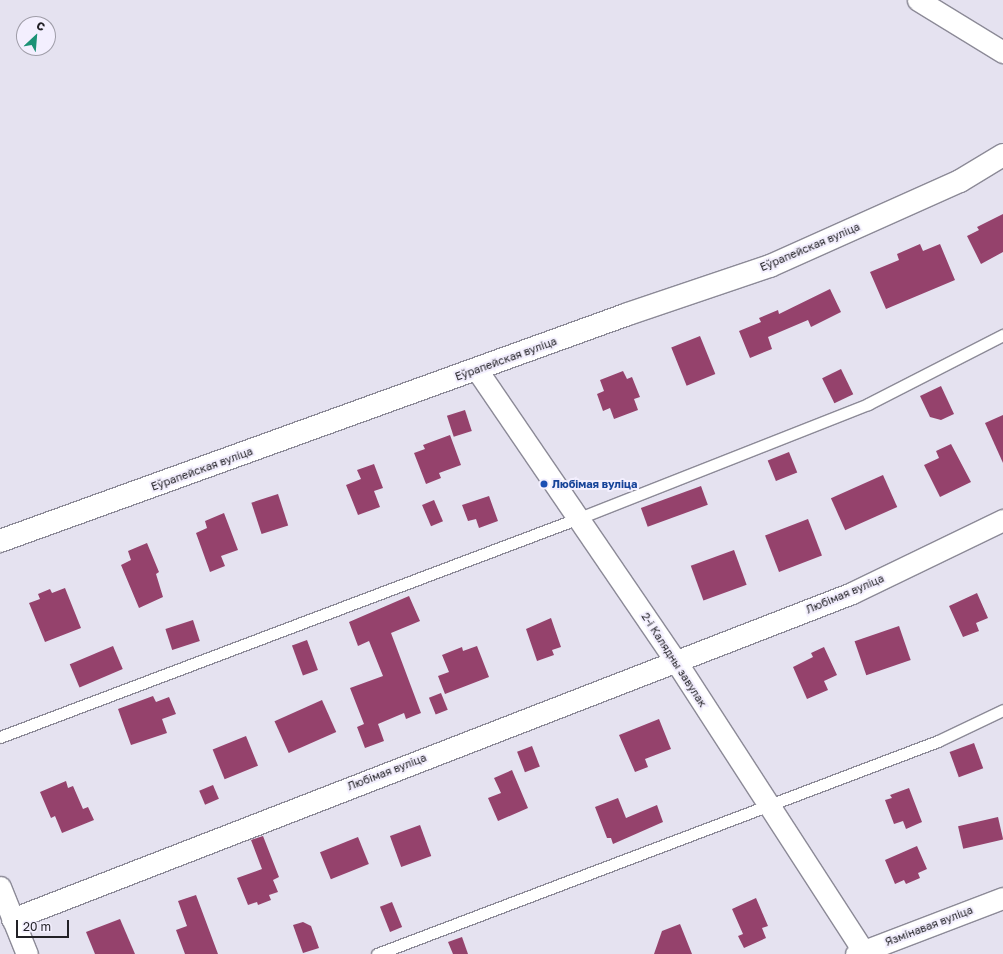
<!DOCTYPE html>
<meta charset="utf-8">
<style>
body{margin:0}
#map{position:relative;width:1003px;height:954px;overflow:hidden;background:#e5e2f0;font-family:"Golos Text",sans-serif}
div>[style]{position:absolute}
.building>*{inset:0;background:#95426c;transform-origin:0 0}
.roads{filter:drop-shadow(1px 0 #8c8a97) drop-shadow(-1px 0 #8c8a97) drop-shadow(0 1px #8c8a97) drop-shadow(0 -1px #8c8a97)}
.lane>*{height:11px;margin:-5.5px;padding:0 5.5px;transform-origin:5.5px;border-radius:5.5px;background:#fff}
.street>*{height:21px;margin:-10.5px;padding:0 10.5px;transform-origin:10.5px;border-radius:10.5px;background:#fff}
.secondary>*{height:22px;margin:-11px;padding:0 11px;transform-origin:11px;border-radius:11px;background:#fff}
.dots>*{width:11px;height:11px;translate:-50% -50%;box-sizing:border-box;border:2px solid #f3effe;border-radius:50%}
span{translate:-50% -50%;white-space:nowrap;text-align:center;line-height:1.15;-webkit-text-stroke:4px #f3effe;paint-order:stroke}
.street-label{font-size:11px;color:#222126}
.transit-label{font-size:11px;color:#164399;font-weight:700}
.left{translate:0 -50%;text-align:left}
.north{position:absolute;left:16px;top:16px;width:40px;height:40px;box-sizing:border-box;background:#f3effe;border:1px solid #9f9da8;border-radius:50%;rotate:26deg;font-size:11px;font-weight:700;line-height:16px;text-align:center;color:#222126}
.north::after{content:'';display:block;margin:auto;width:14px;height:18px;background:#1c9276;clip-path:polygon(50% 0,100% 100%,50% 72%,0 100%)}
.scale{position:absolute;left:16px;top:920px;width:53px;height:18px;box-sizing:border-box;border:2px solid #222126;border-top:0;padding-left:5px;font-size:12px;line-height:14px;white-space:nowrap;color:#222126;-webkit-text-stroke:3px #f3effe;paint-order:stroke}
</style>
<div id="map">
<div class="building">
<i style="clip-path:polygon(1003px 214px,1003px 252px,981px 264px,967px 236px,979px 230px,977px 227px)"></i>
<i style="clip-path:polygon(920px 244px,923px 251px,940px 244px,955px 280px,886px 309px,870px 272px,899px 260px,897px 254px)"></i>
<i style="clip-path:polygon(830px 289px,841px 312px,811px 327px,808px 320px,768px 337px,772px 349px,750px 358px,739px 331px,761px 322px,759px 318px,778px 310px,779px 314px)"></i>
<i style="left:700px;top:336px;width:41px;height:31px;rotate:68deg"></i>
<i style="left:841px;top:369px;width:28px;height:21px;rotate:64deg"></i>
<i style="clip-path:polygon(623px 371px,627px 379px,632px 377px,640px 397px,634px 399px,638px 410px,614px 419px,610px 408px,603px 411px,597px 394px,604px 391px,600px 380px)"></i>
<i style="clip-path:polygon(941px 386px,954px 414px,941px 420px,930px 417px,920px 396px)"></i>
<i style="left:465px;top:410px;width:22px;height:19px;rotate:72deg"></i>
<i style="clip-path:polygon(1003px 415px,1003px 463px,985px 423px)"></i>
<i style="clip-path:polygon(450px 435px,461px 465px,439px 473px,441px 478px,426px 484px,414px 453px,425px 449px,423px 445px)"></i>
<i style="clip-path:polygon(951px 444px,971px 482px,940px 497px,924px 465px,939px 458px,936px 451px)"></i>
<i style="left:789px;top:452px;width:22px;height:23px;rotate:68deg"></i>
<i style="clip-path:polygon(374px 464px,383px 488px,374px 491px,380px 507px,358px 515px,346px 485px,361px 479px,357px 470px)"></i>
<i style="left:883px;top:475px;width:35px;height:57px;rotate:66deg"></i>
<i style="left:701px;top:486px;width:20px;height:64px;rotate:70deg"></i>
<i style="left:278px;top:494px;width:33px;height:28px;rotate:72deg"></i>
<i style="clip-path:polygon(489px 496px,498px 521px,479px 528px,476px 519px,468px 521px,462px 505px)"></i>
<i style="left:434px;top:500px;width:23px;height:13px;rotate:67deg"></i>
<i style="clip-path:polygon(224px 513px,238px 550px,221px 556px,225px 566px,210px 572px,196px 533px,207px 528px,205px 521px)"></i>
<i style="left:808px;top:519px;width:39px;height:46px;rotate:69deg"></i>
<i style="clip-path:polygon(147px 543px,159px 572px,156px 574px,163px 597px,139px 608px,121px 565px,131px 560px,128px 551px)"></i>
<i style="left:734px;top:550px;width:37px;height:46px;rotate:70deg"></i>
<i style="clip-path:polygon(65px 588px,81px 628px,45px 642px,29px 603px,40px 599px,38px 594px,50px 589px,52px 593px)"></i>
<i style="clip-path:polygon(977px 593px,988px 618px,976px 623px,979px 631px,963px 637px,949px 606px)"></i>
<i style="clip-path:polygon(409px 596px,420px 621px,391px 633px,421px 713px,406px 719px,404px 713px,378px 724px,384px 741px,365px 748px,357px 727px,364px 724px,350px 688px,383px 676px,369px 641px,358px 646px,349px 622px)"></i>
<i style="clip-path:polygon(551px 618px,561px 647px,552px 650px,554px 655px,537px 661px,526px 629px)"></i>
<i style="left:193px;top:620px;width:22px;height:29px;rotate:72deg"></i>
<i style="left:899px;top:626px;width:36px;height:47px;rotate:71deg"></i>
<i style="left:307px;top:640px;width:32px;height:16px;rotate:70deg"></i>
<i style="left:113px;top:646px;width:25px;height:47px;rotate:67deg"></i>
<i style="clip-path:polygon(477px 646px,489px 677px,445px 694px,438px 676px,449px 672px,442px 655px,462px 647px,463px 651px)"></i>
<i style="clip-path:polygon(824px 647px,837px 675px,824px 681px,828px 690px,807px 699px,793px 667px,813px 657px,811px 653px)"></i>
<i style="left:441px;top:693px;width:18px;height:13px;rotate:68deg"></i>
<i style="clip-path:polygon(153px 696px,156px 702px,169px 697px,176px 714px,162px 719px,167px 733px,131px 745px,118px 709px)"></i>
<i style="left:322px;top:700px;width:35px;height:52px;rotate:66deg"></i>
<i style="clip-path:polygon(659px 719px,671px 749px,645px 759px,648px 767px,635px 772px,619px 735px)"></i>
<i style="left:246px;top:736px;width:32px;height:36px;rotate:68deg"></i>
<i style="left:974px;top:743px;width:27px;height:26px;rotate:70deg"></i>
<i style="left:532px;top:746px;width:22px;height:16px;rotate:69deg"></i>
<i style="clip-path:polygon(512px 770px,528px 808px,498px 821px,488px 798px,501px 793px,494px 778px)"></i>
<i style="clip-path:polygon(66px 781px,68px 788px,73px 786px,83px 809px,88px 807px,94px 820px,62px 833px,55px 816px,51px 818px,40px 792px)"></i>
<i style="left:213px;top:785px;width:15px;height:15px;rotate:67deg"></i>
<i style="clip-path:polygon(909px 788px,922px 822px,906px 829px,903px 821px,894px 824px,885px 800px,892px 798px,890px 795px)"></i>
<i style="clip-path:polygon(618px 798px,626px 818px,657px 805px,663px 822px,613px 844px,611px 838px,607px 838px,595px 807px)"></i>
<i style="left:998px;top:817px;width:23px;height:41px;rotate:77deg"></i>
<i style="left:420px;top:825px;width:33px;height:32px;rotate:70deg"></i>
<i style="clip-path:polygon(263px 836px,279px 877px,273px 880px,278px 892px,269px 895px,271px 900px,258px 905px,257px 902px,248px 905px,237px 878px,262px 869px,251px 840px)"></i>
<i style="left:358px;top:837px;width:29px;height:41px;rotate:68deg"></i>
<i style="clip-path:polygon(917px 846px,927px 869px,918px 873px,920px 878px,906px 884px,904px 880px,895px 884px,885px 860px)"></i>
<i style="clip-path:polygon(196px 895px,218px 954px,185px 954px,176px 930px,187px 926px,178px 901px)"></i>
<i style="clip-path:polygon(756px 898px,768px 926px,762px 928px,766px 938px,744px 948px,738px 936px,743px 934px,732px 909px)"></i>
<i style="left:392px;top:902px;width:27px;height:13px;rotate:68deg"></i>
<i style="clip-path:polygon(120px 919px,135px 954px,95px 954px,86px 932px)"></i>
<i style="clip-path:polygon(303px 922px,311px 926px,319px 948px,303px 953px,293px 925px)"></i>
<i style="clip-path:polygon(680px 924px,692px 954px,654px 954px,662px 931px)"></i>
<i style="clip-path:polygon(462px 937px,468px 954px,453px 954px,448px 942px)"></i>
</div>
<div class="roads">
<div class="lane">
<i style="left:0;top:737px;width:619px;rotate:-20.72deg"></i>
<i style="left:579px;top:518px;width:311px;rotate:-21.5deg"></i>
<i style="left:868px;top:404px;width:152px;rotate:-27.1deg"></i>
<i style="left:377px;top:954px;width:600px;rotate:-20.79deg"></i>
<i style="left:938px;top:741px;width:72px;rotate:-25.5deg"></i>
</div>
<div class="street">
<i style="left:918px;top:0;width:100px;rotate:31.5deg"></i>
<i style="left:477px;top:370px;width:351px;rotate:55.7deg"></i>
<i style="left:675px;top:660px;width:350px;rotate:57.1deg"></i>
<i style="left:0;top:887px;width:72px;rotate:68.1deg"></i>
<i style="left:12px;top:919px;width:901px;rotate:-21.21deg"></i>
<i style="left:852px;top:593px;width:168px;rotate:-25.8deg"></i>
<i style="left:856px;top:954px;width:157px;rotate:-20.9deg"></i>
</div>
<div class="secondary">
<i style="left:0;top:541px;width:668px;rotate:-19.87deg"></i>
<i style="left:628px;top:314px;width:150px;rotate:-18.7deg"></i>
<i style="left:770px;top:266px;width:208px;rotate:-24.1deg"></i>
<i style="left:960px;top:181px;width:50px;rotate:-31.2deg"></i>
</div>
</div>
<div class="dots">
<i style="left:544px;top:484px;background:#1a4fb4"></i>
</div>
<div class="street-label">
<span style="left:810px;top:247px;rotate:-23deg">Еўрапейская вуліца</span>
<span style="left:506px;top:359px;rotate:-20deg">Еўрапейская вуліца</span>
<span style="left:202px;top:469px;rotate:-20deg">Еўрапейская вуліца</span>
<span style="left:845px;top:594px;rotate:-23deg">Любімая вуліца</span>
<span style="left:674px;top:660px;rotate:57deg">2-і Калядны завулак</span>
<span style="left:387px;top:772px;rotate:-21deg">Любімая вуліца</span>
<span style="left:929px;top:926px;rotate:-21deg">Язмінавая вуліца</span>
</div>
<div class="transit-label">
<span class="left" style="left:552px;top:484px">Любімая вуліца</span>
</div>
<div class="north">С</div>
<div class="scale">20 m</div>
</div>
